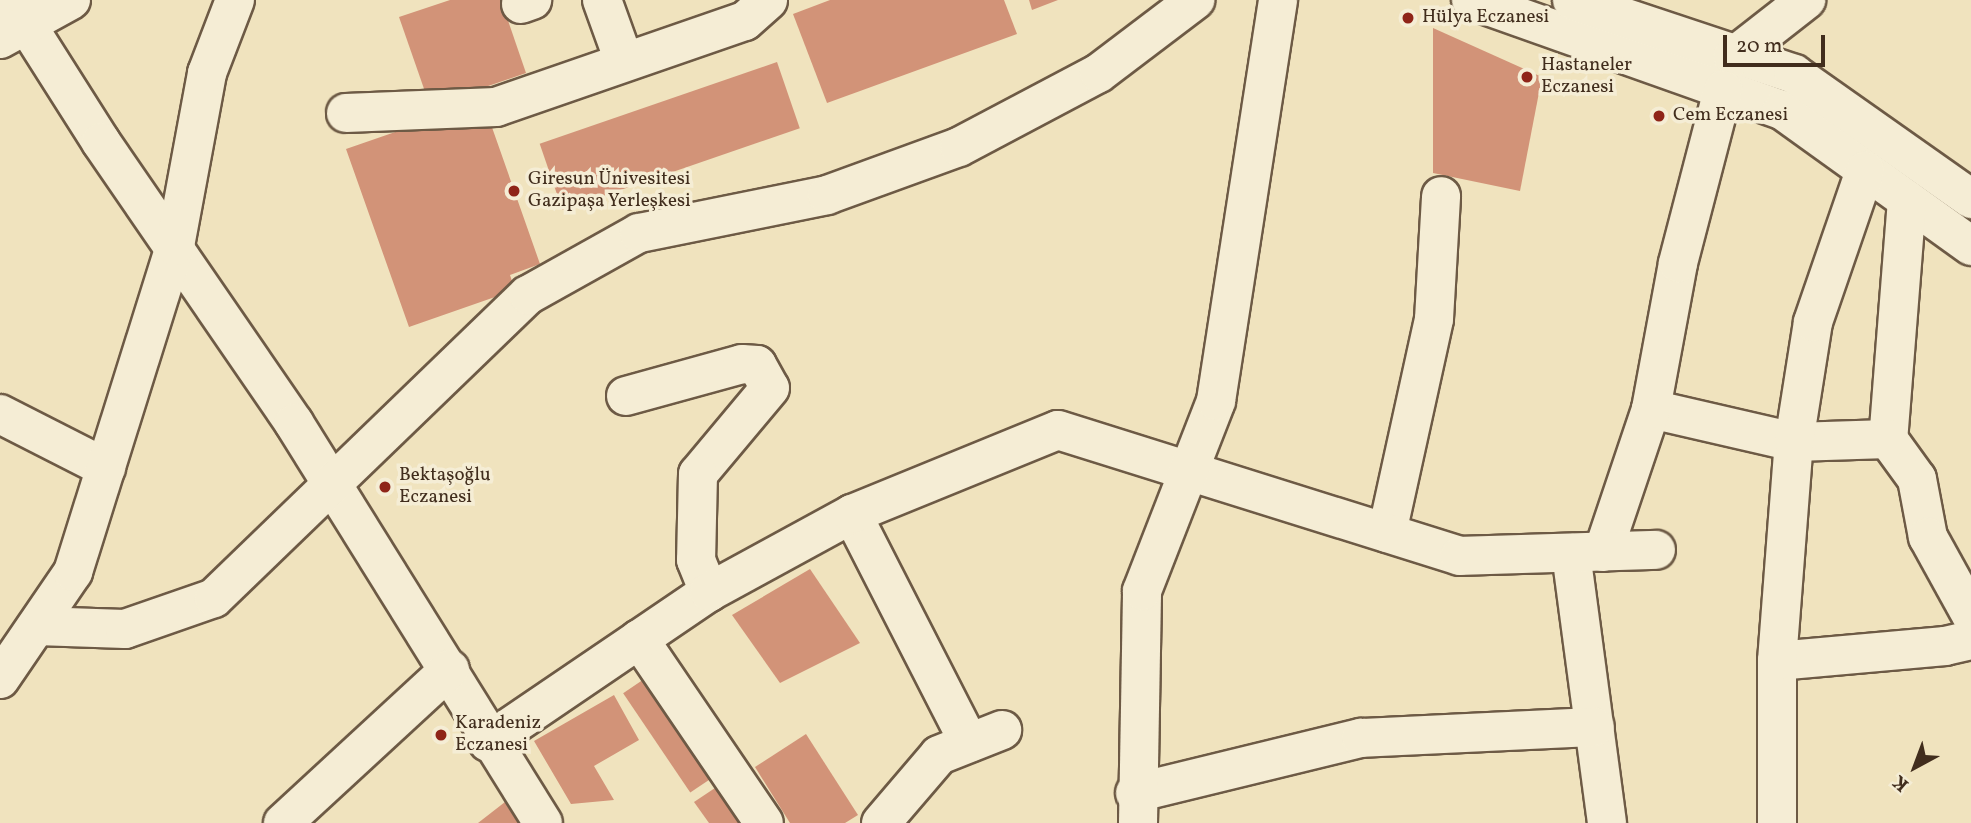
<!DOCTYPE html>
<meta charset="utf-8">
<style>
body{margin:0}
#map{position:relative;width:1971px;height:823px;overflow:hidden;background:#f0e3be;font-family:Vollkorn,serif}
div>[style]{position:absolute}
.building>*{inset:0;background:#d29378;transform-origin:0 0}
.roads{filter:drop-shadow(2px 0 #6d5a45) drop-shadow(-2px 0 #6d5a45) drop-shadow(0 2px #6d5a45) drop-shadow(0 -2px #6d5a45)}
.minor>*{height:38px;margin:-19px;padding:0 19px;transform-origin:19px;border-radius:19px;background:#f5edd5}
.dots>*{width:19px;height:19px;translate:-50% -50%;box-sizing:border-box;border:4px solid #f5edd5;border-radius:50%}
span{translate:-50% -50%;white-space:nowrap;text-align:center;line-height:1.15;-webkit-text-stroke:7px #f5edd5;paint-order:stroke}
.poi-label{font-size:19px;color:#412d1d}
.left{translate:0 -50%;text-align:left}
.north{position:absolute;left:1880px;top:732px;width:70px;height:70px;-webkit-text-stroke:5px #f5edd5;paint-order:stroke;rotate:221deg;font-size:19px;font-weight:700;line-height:28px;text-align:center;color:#412d1d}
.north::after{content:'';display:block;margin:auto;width:24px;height:32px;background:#412d1d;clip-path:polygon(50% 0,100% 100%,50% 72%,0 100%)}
.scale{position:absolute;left:1723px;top:35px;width:102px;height:32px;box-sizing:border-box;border:4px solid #412d1d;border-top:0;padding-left:9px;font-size:21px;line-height:24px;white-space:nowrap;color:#412d1d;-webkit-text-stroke:5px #f5edd5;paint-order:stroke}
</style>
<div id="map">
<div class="building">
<i style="clip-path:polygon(450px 0,501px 0,526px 73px,430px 106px,399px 17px)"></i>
<i style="clip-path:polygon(830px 0,1004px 0,1017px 34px,827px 103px,793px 14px)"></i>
<i style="clip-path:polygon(1029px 0,1058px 0,1032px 10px)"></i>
<i style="clip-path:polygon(1433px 28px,1542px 77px,1520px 191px,1433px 173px)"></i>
<i style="left:777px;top:62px;width:70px;height:251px;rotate:71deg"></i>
<i style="clip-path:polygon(453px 112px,488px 116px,540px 264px,510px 275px,515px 290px,409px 327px,346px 149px)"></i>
<i style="clip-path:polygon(810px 569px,860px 643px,780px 683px,732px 615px)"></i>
<i style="left:653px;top:673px;width:120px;height:36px;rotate:56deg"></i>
<i style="clip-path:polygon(614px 695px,639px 740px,594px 766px,614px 800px,571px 804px,534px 741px)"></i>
<i style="clip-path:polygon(806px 734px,858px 815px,845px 823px,790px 823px,755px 767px)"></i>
<i style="clip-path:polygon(724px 782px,753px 823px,709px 823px,694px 802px)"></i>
<i style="clip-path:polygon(505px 802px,518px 823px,478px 823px)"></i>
</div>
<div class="roads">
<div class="minor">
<i style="left:11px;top:0;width:168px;rotate:57.6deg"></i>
<i style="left:101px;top:142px;width:341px;rotate:55.5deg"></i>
<i style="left:294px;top:423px;width:471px;rotate:58.1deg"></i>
<i style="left:602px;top:0;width:65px;rotate:70.2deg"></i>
<i style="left:1471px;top:0;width:330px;rotate:19.5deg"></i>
<i style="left:1782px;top:110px;width:233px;rotate:35.7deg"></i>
<i style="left:1572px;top:0;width:234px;rotate:18.4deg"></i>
<i style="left:1794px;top:74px;width:217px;rotate:35.2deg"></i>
<i style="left:521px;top:4px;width:12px;rotate:-20deg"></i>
<i style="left:0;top:39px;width:81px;rotate:-28.8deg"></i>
<i style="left:1733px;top:57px;width:93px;rotate:-38deg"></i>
<i style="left:346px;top:113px;width:150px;rotate:-2.3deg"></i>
<i style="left:496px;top:107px;width:263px;rotate:-19.1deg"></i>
<i style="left:745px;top:21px;width:31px;rotate:-42deg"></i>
<i style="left:1907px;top:200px;width:240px;rotate:94.5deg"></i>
<i style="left:1888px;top:439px;width:49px;rotate:54.1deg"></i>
<i style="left:1917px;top:479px;width:59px;rotate:79.3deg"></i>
<i style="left:1928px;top:537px;width:89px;rotate:61.1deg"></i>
<i style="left:626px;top:396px;width:120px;rotate:-15.4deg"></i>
<i style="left:742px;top:364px;width:15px;rotate:4deg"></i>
<i style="left:757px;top:365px;width:26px;rotate:61deg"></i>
<i style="left:770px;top:388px;width:112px;rotate:129.9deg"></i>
<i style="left:698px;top:474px;width:86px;rotate:91.3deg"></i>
<i style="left:696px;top:560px;width:35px;rotate:68deg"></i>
<i style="left:1651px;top:409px;width:147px;rotate:13deg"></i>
<i style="left:1794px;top:442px;width:94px;rotate:-1.8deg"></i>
<i style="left:0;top:414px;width:119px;rotate:27deg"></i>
<i style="left:852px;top:514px;width:257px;rotate:62.9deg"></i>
<i style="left:1387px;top:533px;width:219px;rotate:-77.6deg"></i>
<i style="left:1434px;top:319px;width:123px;rotate:-86.7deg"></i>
<i style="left:1603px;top:552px;width:151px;rotate:-71.4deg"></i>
<i style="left:1651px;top:409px;width:148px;rotate:-79.5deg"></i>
<i style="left:1678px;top:263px;width:179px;rotate:-75.4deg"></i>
<i style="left:1571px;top:553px;width:272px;rotate:82.4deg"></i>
<i style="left:37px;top:626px;width:88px;rotate:2deg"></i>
<i style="left:125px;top:629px;width:94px;rotate:-19.2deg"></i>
<i style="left:214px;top:598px;width:436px;rotate:-44deg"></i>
<i style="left:528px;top:295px;width:127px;rotate:-29.2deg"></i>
<i style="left:639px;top:233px;width:192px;rotate:-11.4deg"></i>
<i style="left:827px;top:195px;width:140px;rotate:-20deg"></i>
<i style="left:959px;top:147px;width:158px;rotate:-27.9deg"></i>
<i style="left:1099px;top:73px;width:121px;rotate:-37.2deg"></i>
<i style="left:639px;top:639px;width:222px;rotate:55.8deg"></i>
<i style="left:1777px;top:661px;width:169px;rotate:-5.1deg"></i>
<i style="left:1945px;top:646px;width:27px;rotate:-13deg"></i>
<i style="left:0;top:679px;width:130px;rotate:-55.7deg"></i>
<i style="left:73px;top:572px;width:342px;rotate:-72.6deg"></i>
<i style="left:175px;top:246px;width:176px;rotate:-79.5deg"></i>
<i style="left:207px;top:73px;width:78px;rotate:-69deg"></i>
<i style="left:488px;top:742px;width:267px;rotate:-34.2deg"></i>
<i style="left:709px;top:592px;width:163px;rotate:-28.6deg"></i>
<i style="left:852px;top:514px;width:222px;rotate:-22.2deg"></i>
<i style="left:1058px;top:430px;width:421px;rotate:17.4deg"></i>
<i style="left:1460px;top:556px;width:196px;rotate:-1.8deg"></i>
<i style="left:1135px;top:793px;width:233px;rotate:-13.7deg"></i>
<i style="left:1361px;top:738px;width:234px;rotate:-2.7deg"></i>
<i style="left:283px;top:823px;width:227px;rotate:-42.7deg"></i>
<i style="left:881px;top:823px;width:89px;rotate:-49.5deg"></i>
<i style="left:939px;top:755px;width:68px;rotate:-21.6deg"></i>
<i style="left:1138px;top:823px;width:232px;rotate:-89deg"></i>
<i style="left:1142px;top:591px;width:204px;rotate:-68.7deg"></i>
<i style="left:1216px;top:401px;width:406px;rotate:-81.2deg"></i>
<i style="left:1777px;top:823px;width:162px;rotate:-90deg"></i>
<i style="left:1777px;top:661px;width:220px;rotate:-85.6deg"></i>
<i style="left:1794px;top:442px;width:121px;rotate:-81deg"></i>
<i style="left:1813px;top:322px;width:160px;rotate:-71deg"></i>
</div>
</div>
<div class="dots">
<i style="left:1408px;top:18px;background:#8f2418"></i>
<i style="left:1527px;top:77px;background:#8f2418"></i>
<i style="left:1659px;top:116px;background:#8f2418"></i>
<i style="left:514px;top:191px;background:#8f2418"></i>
<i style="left:385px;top:487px;background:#8f2418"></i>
<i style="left:441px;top:735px;background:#8f2418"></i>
</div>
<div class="poi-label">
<span class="left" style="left:1422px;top:18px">Hülya Eczanesi</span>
<span class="left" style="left:1541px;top:77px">Hastaneler<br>Eczanesi</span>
<span class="left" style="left:1673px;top:116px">Cem Eczanesi</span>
<span class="left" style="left:528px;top:191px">Giresun Ünivesitesi<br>Gazipaşa Yerleşkesi</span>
<span class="left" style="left:399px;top:487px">Bektaşoğlu<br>Eczanesi</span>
<span class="left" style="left:455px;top:735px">Karadeniz<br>Eczanesi</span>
</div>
<div class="north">K</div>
<div class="scale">20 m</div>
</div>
